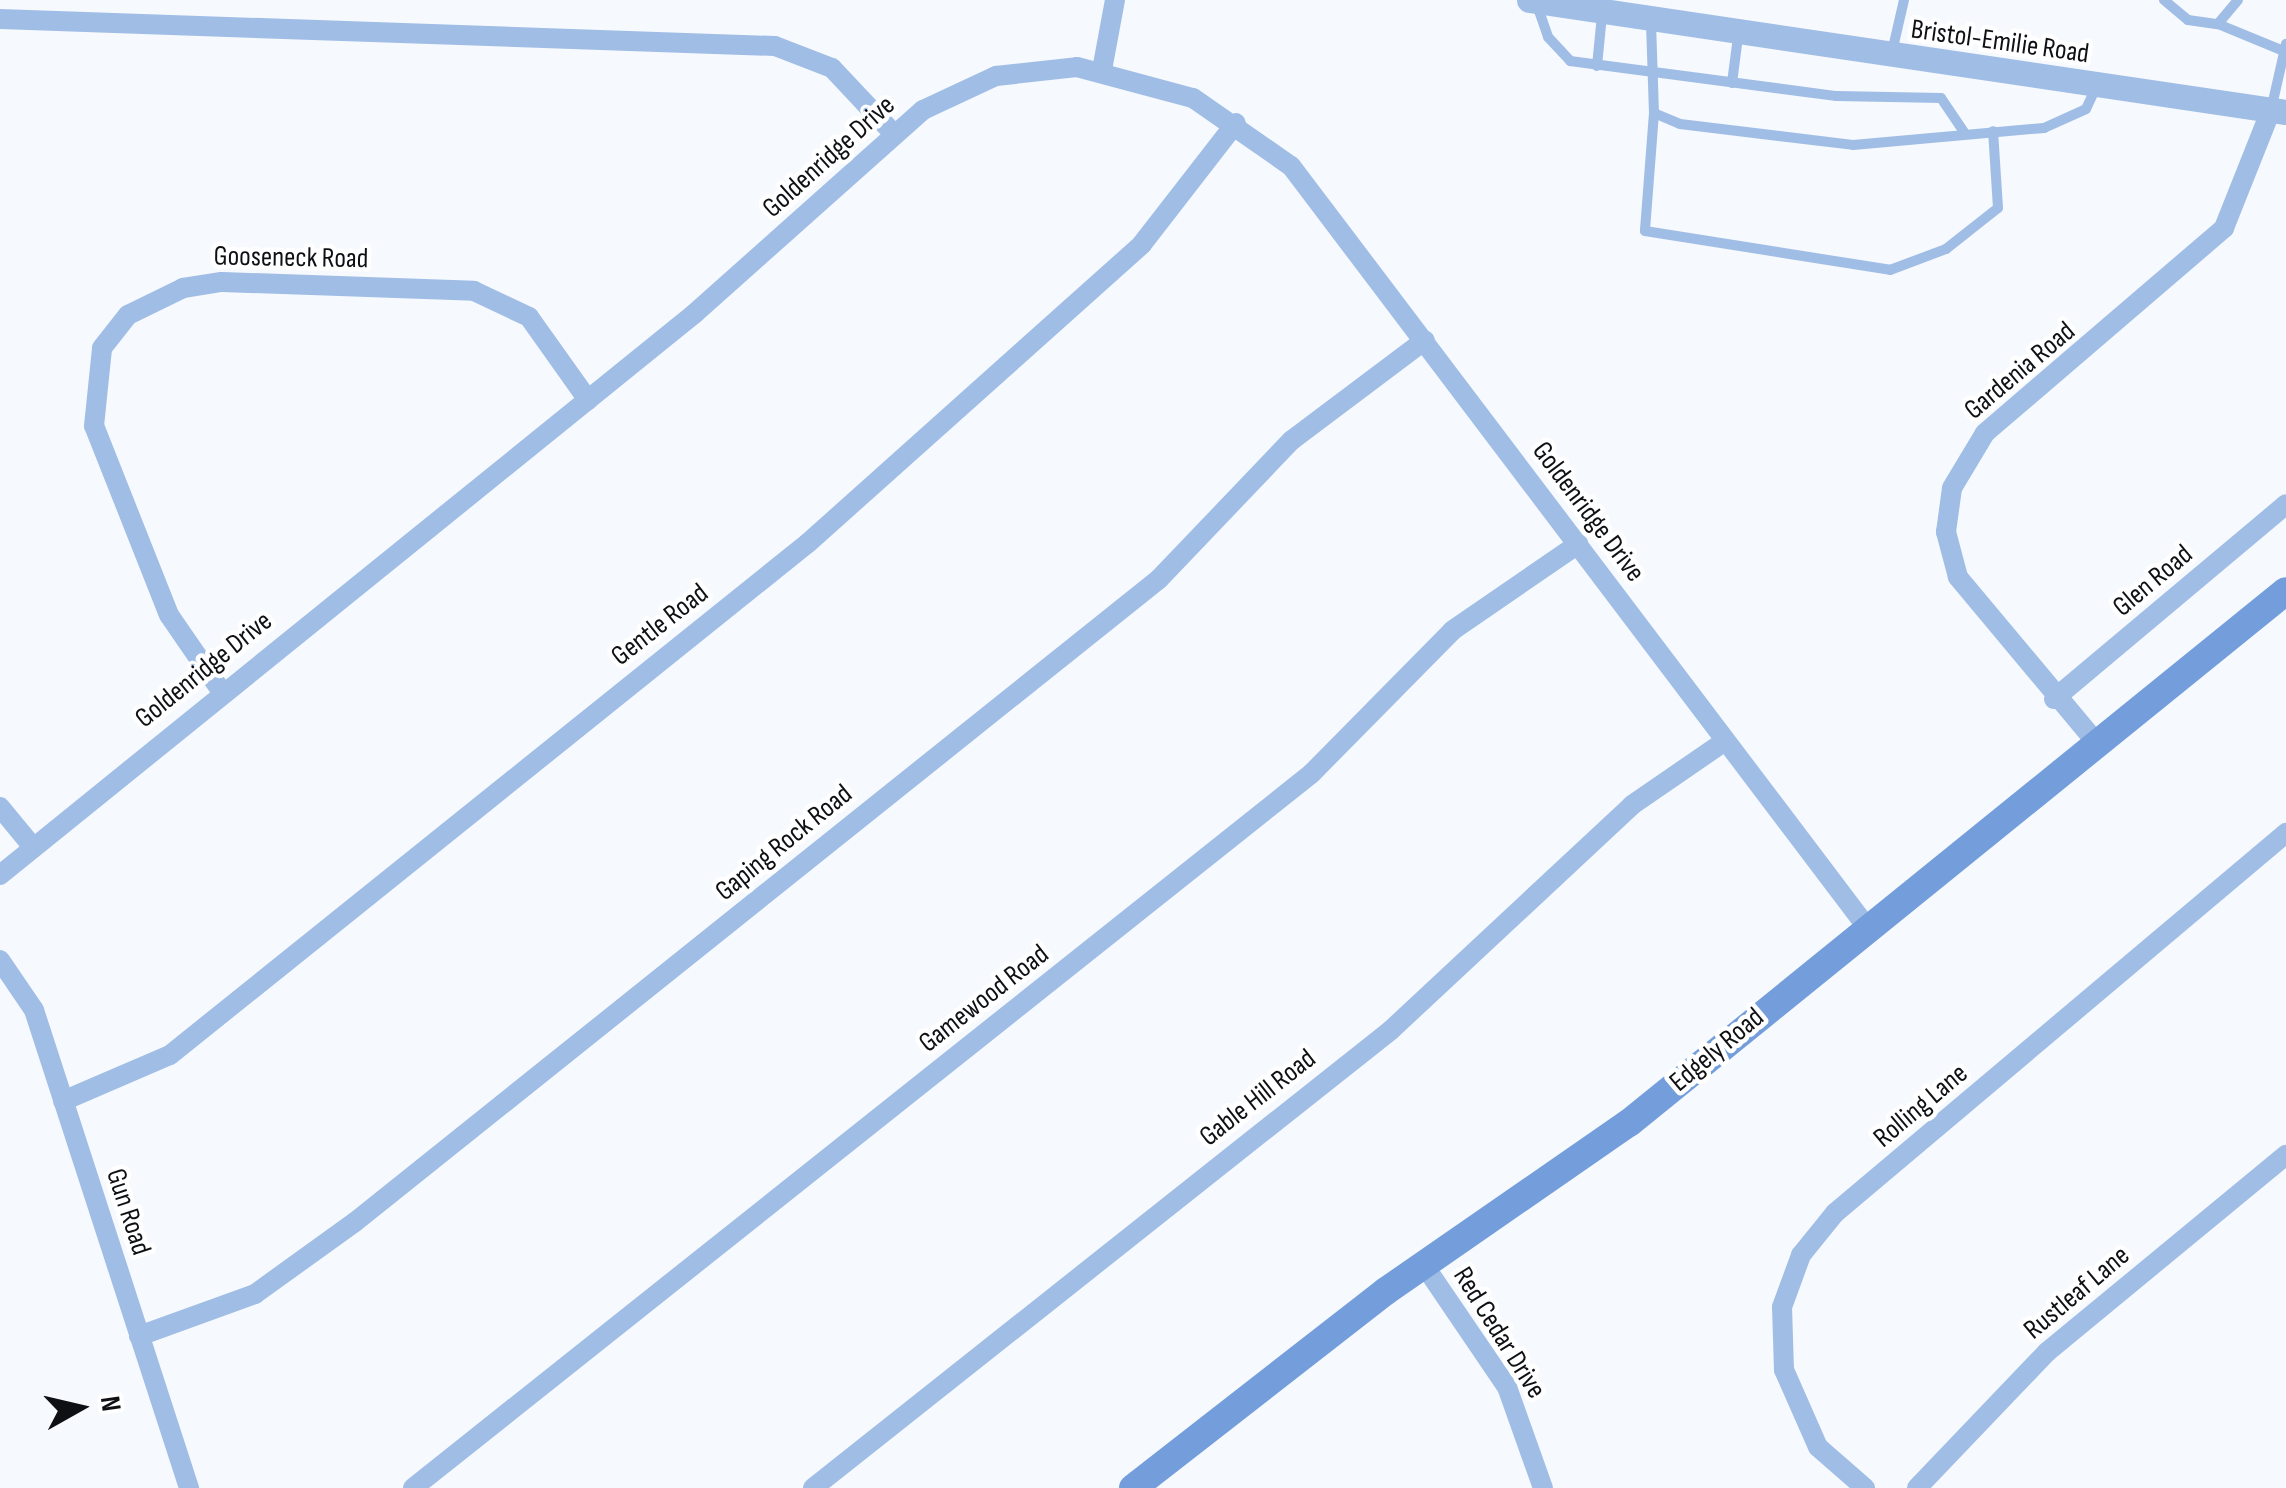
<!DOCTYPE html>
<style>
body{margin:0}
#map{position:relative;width:2286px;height:1488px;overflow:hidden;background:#f6f9fd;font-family:"Sofia Sans Condensed",sans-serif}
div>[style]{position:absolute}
.service>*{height:10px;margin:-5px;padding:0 5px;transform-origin:5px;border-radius:5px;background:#a0bde6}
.minor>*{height:20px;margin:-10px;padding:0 10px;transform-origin:10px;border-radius:10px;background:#a0bde6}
.tertiary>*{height:25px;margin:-12.5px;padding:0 12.5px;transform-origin:12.5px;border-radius:12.5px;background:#a0bde6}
.secondary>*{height:28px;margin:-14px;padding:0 14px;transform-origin:14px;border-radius:14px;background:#739edb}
span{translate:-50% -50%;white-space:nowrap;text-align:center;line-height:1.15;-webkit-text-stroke:9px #fff;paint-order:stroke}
.street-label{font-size:28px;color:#0e1014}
.north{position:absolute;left:30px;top:1358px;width:100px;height:100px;-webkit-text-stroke:8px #fff;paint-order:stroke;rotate:82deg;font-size:28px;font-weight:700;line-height:40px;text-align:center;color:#0e1014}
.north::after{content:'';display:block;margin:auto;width:35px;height:45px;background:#0e1014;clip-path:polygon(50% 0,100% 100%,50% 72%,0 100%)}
</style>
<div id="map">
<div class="service">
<i style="left:2164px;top:0;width:31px;rotate:40deg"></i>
<i style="left:2188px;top:20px;width:30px;rotate:8deg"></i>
<i style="left:2238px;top:0;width:31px;rotate:130deg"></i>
<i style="left:2218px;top:24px;width:68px;rotate:22.4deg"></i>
<i style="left:1536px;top:2px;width:37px;rotate:71deg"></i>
<i style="left:1548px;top:37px;width:33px;rotate:47deg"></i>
<i style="left:1570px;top:61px;width:269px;rotate:7.5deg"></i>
<i style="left:1837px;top:96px;width:104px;rotate:1.1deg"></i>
<i style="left:1941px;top:98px;width:41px;rotate:55.9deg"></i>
<i style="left:1651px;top:23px;width:90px;rotate:88.1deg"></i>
<i style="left:1654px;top:113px;width:28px;rotate:23deg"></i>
<i style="left:1680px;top:124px;width:174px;rotate:6.9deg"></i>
<i style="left:1853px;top:145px;width:192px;rotate:-5.1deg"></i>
<i style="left:2044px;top:128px;width:46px;rotate:-24.3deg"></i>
<i style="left:2086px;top:109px;width:23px;rotate:-65deg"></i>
<i style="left:1892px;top:52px;width:53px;rotate:-77deg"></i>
<i style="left:1597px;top:66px;width:51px;rotate:-84.4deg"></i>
<i style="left:1732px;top:83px;width:46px;rotate:-82.6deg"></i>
<i style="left:2271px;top:110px;width:68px;rotate:-77.2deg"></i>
<i style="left:1654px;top:113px;width:118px;rotate:94.4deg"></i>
<i style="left:1645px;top:231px;width:248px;rotate:9deg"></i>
<i style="left:1890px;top:270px;width:60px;rotate:-20.6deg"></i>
<i style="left:1946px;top:249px;width:66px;rotate:-38.3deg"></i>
<i style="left:1998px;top:208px;width:77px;rotate:-93.7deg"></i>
</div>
<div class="minor">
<i style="left:0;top:19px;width:775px;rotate:2deg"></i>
<i style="left:775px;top:46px;width:61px;rotate:21.1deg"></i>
<i style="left:832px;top:68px;width:89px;rotate:46.8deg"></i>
<i style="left:1102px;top:70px;width:71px;rotate:-79.5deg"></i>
<i style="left:222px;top:692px;width:93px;rotate:-124.5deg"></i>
<i style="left:169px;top:615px;width:203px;rotate:-111.6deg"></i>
<i style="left:94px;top:426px;width:78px;rotate:-84.1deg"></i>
<i style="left:102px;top:348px;width:42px;rotate:-51.8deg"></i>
<i style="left:128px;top:315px;width:61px;rotate:-26.1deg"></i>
<i style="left:183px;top:288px;width:39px;rotate:-9deg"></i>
<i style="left:222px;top:282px;width:252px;rotate:2deg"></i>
<i style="left:474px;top:291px;width:61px;rotate:25.3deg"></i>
<i style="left:529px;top:317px;width:102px;rotate:54.6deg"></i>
<i style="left:2054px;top:699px;width:303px;rotate:-40deg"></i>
<i style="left:2095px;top:741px;width:214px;rotate:-129.9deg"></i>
<i style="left:1958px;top:577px;width:47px;rotate:-104.9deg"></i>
<i style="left:1946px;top:532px;width:44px;rotate:-82.2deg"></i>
<i style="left:1952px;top:488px;width:64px;rotate:-59deg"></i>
<i style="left:1985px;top:433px;width:315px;rotate:-40.6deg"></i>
<i style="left:2224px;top:228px;width:127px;rotate:-68.3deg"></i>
<i style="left:0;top:807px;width:50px;rotate:50.6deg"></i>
<i style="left:0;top:875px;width:892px;rotate:-38.95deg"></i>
<i style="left:694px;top:314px;width:307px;rotate:-41.7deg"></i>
<i style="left:923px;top:110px;width:81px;rotate:-25deg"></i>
<i style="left:996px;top:76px;width:81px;rotate:-6.3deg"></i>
<i style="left:1077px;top:67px;width:120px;rotate:15deg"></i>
<i style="left:1193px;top:98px;width:119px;rotate:34.8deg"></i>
<i style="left:1291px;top:166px;width:953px;rotate:52.89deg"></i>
<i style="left:0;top:960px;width:60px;rotate:55.8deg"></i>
<i style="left:34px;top:1010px;width:503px;rotate:72.03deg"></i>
<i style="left:63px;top:1101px;width:116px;rotate:-23.3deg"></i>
<i style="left:170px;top:1055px;width:818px;rotate:-38.75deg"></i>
<i style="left:808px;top:543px;width:448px;rotate:-41.8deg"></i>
<i style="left:1142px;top:244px;width:153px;rotate:-52.2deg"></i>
<i style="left:1424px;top:1265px;width:148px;rotate:55.8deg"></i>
<i style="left:1507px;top:1387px;width:107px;rotate:70.4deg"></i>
<i style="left:139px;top:1336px;width:123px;rotate:-19.9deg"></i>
<i style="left:255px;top:1294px;width:123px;rotate:-35.8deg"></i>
<i style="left:355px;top:1222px;width:1029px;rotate:-38.65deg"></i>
<i style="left:1159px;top:579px;width:192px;rotate:-46.3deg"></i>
<i style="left:1292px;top:440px;width:166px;rotate:-36.9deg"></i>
<i style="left:413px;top:1488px;width:1147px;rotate:-38.49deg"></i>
<i style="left:1311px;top:774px;width:202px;rotate:-45.4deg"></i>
<i style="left:1453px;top:630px;width:152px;rotate:-34.5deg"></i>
<i style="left:813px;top:1488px;width:737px;rotate:-38.39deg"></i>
<i style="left:1391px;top:1030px;width:330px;rotate:-43deg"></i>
<i style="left:1632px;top:805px;width:113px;rotate:-34.5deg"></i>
<i style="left:1865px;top:1488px;width:62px;rotate:-138.9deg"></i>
<i style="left:1818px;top:1447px;width:84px;rotate:-113.8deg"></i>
<i style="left:1784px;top:1370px;width:63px;rotate:-91.8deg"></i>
<i style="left:1782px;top:1307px;width:55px;rotate:-69.9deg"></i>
<i style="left:1801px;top:1255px;width:54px;rotate:-51deg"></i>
<i style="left:1835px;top:1213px;width:590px;rotate:-40.12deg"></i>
<i style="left:1917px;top:1488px;width:188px;rotate:-46.3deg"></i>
<i style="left:2047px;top:1352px;width:310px;rotate:-39.5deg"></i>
</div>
<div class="tertiary">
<i style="left:1529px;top:0;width:765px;rotate:8.42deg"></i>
</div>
<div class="secondary">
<i style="left:1133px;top:1488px;width:321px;rotate:-37.9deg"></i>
<i style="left:1386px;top:1291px;width:295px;rotate:-34.7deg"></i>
<i style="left:1629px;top:1123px;width:845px;rotate:-39deg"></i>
</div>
<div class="street-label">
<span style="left:2000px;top:42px;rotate:8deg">Bristol-Emilie Road</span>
<span style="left:829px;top:157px;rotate:-42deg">Goldenridge Drive</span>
<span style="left:291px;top:258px;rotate:1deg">Gooseneck Road</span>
<span style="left:2020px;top:371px;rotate:-40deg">Gardenia Road</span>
<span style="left:1588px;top:512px;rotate:53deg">Goldenridge Drive</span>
<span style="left:2153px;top:581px;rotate:-40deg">Glen Road</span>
<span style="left:660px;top:625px;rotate:-38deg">Gentle Road</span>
<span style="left:204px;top:670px;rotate:-39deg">Goldenridge Drive</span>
<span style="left:784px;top:843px;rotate:-39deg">Gaping Rock Road</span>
<span style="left:984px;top:999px;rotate:-38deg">Gamewood Road</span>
<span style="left:1717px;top:1050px;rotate:-40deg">Edgely Road</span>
<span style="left:1258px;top:1098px;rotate:-38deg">Gable Hill Road</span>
<span style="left:1921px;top:1106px;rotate:-40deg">Rolling Lane</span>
<span style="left:128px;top:1212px;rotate:72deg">Gun Road</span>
<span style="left:2077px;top:1293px;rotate:-40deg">Rustleaf Lane</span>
<span style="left:1499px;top:1333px;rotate:58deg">Red Cedar Drive</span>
</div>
<div class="north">N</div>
</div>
